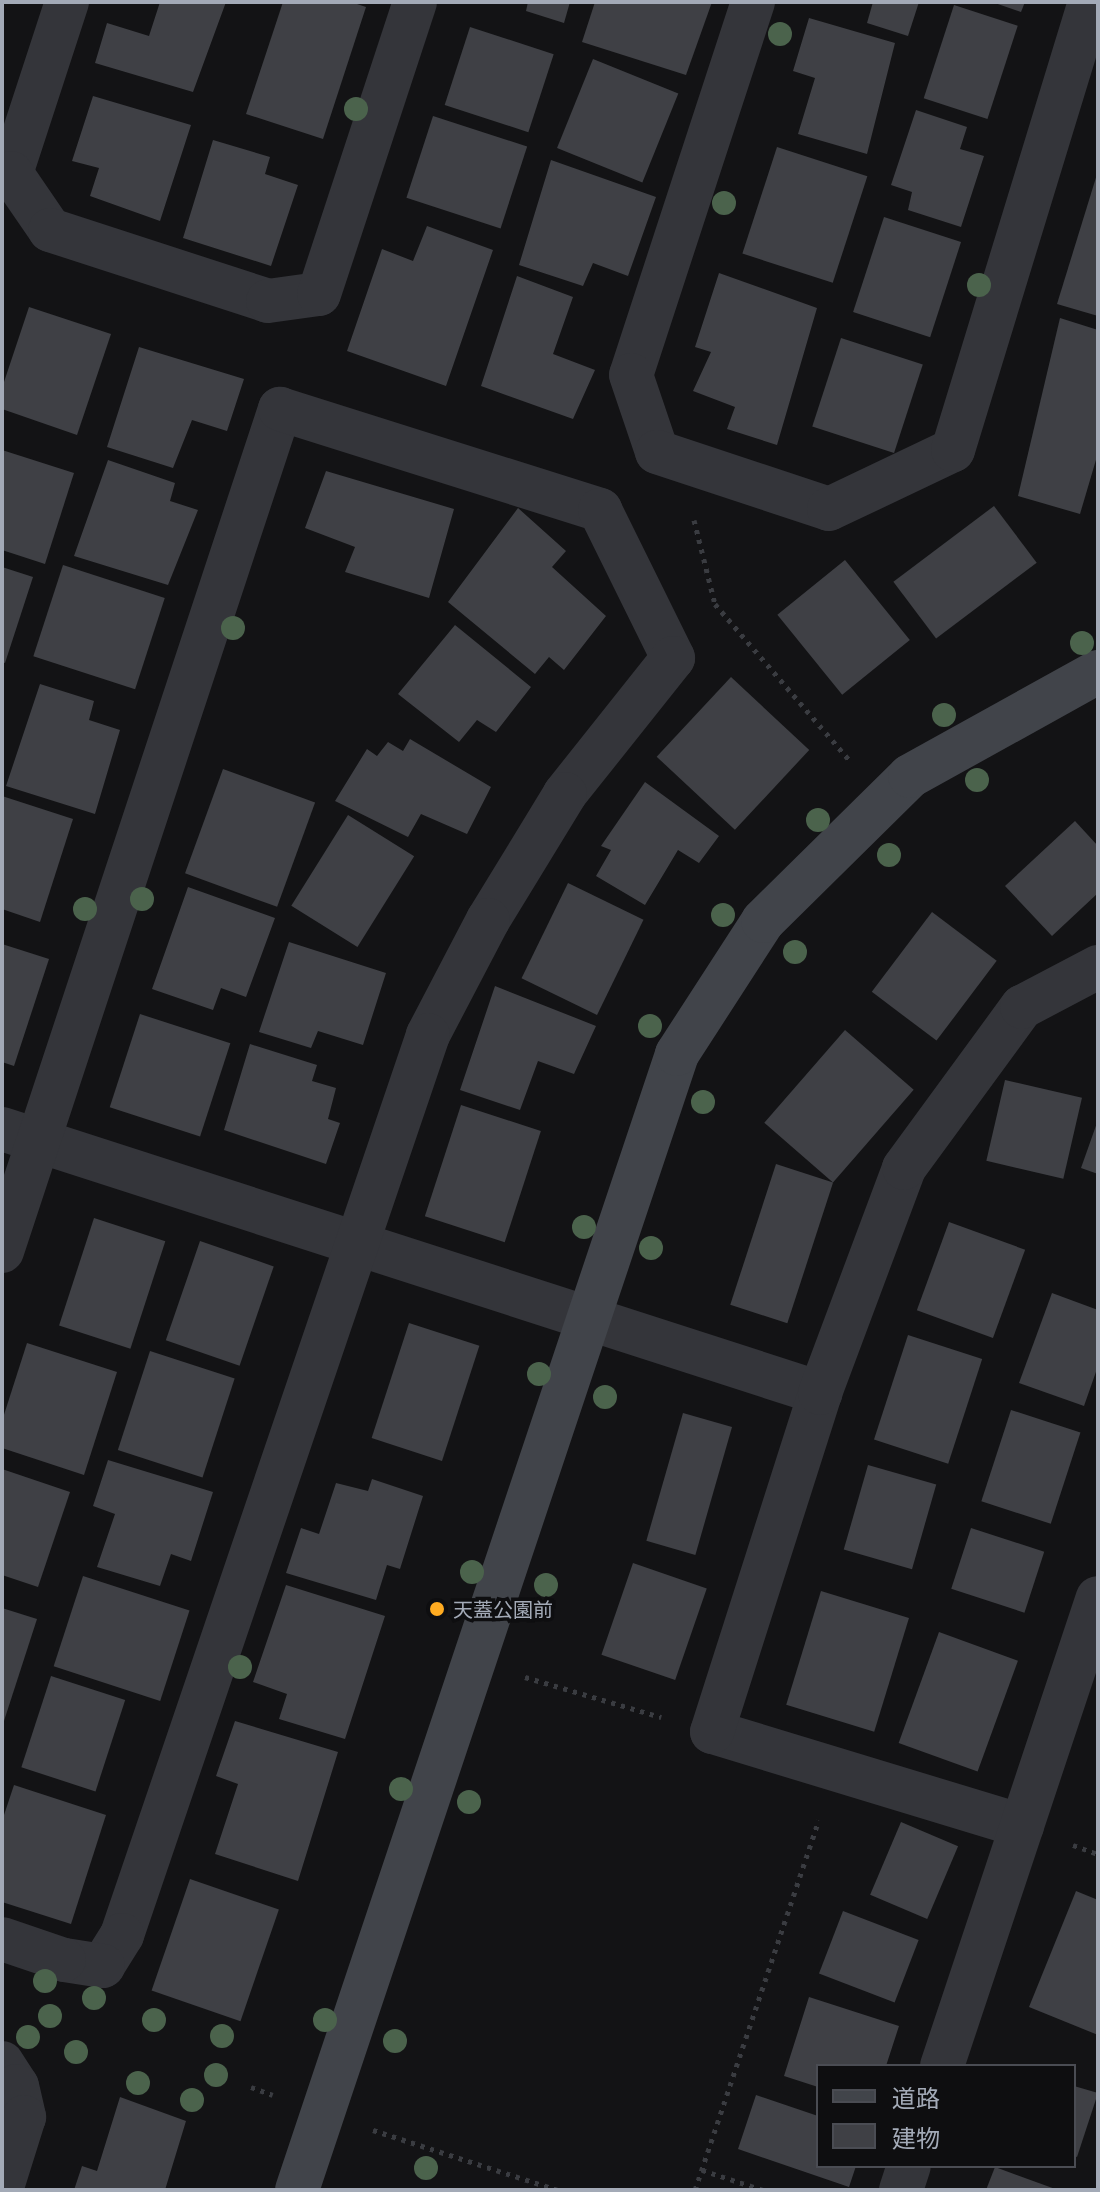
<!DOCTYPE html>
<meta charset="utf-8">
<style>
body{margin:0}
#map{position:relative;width:1100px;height:2192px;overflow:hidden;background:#131315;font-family:Manrope,"Noto Sans JP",sans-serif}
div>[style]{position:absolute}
.building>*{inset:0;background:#3f4045;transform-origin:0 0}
.path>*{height:5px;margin-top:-2.5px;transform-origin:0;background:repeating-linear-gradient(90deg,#3a3c41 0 4px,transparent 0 10px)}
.street>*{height:44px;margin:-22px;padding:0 22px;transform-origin:22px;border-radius:22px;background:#34353a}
.secondary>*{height:44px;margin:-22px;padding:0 22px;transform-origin:22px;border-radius:22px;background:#41444a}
.trees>*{width:24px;height:24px;margin:-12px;border-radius:50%;background:#4b634c}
.dots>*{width:22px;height:22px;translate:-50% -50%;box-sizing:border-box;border:4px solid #0e0e10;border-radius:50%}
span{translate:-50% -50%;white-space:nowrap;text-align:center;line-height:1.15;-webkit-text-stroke:7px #0e0e10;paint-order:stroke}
.poi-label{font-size:20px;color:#a3aab7}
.left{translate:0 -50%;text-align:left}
.frame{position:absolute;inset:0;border:4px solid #a3aab7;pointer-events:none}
.legend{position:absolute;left:816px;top:2064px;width:260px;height:104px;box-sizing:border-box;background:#0e0e10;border:2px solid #4a4c53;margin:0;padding:10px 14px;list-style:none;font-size:24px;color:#a3aab7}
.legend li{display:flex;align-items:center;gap:16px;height:40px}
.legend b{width:40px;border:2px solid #4a4c53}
</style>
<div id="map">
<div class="building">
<i style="clip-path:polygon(160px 2px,226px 2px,193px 92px,95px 63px,107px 23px,149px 36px)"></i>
<i style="clip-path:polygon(283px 2px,351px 2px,366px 7px,323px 139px,246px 114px)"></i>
<i style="clip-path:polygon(528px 2px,570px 2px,564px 23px,526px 11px)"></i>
<i style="clip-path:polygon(595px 2px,712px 2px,686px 75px,582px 42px)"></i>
<i style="clip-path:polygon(873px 2px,919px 2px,908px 36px,867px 23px)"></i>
<i style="clip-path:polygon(992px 2px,1025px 2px,1021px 12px)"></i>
<i style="left:954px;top:5px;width:67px;height:98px;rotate:18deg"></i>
<i style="clip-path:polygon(809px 18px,895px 43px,867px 154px,798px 134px,815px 78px,793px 71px)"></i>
<i style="left:470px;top:27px;width:88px;height:82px;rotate:18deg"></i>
<i style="left:593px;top:59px;width:92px;height:96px;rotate:22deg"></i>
<i style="clip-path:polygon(93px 96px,191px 125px,160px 221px,90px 196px,99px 168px,72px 161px)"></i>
<i style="clip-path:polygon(916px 110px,967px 127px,960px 149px,984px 156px,961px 227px,908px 210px,912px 192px,891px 185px)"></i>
<i style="left:433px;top:116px;width:99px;height:86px;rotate:18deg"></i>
<i style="clip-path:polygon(213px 140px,270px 157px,265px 174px,298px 185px,271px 266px,183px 238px)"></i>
<i style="left:777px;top:147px;width:95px;height:112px;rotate:18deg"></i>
<i style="clip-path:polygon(551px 160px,656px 197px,628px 276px,593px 263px,583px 286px,519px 265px)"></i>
<i style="clip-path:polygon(1098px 171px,1098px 316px,1057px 304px)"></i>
<i style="left:884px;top:217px;width:81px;height:100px;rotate:18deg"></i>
<i style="clip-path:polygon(427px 226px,493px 250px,446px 386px,347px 351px,382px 249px,413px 261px)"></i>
<i style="clip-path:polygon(719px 273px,817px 308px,777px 445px,727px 429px,735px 407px,693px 391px,711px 352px,695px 347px)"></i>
<i style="clip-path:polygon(517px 276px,573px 297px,553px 354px,595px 370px,573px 419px,481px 386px)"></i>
<i style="clip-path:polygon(29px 307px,111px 334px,77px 435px,2px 409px,2px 388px)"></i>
<i style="clip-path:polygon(1060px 318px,1098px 330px,1098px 453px,1080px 514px,1018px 496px)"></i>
<i style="left:841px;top:338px;width:86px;height:93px;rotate:18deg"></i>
<i style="clip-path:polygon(139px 347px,244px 379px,227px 431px,192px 420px,173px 468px,107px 447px)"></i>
<i style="clip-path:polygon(2px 450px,74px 473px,45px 564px,2px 550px)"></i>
<i style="clip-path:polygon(108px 460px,175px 483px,170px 501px,198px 510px,168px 585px,74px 556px)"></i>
<i style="clip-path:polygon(326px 471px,454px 509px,429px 598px,345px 572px,355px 547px,305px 528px)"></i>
<i style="left:994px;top:506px;width:71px;height:126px;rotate:53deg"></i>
<i style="clip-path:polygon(518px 508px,566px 551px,552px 567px,606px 616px,564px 670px,549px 657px,535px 674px,448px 602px)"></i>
<i style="left:845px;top:560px;width:103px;height:87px;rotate:51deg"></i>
<i style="left:63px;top:565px;width:107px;height:96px;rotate:18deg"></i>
<i style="clip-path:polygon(2px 567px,33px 577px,5px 663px,2px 662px)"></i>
<i style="clip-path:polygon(455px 625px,531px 687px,496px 732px,477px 720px,459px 742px,398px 694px)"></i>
<i style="left:731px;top:677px;width:107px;height:109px;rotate:43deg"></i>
<i style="clip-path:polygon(40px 684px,94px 701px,89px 720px,120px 730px,95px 814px,6px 786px)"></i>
<i style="clip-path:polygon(410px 739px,491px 787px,467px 834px,421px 814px,408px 837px,335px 801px,367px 749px,377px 756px,388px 742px,403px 751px)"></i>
<i style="left:223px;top:769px;width:98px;height:111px;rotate:20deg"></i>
<i style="clip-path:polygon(645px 782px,719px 836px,699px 863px,678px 850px,645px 905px,596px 876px,611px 850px,601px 846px)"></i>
<i style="clip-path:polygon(2px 796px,73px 819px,40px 922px,2px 909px)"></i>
<i style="left:348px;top:815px;width:78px;height:107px;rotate:32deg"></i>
<i style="clip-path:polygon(1075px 821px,1098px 846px,1098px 893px,1052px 936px,1005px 886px)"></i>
<i style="left:568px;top:883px;width:84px;height:106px;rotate:26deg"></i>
<i style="clip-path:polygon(188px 887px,275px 918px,246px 997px,221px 988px,213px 1010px,152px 989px)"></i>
<i style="left:932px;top:912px;width:81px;height:100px;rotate:37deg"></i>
<i style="clip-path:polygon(289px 942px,386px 973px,363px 1045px,318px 1031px,311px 1048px,259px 1032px)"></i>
<i style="clip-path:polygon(2px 944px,49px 959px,14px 1066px,2px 1062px)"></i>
<i style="clip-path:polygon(495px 986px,596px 1026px,574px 1074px,538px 1061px,520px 1110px,460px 1090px)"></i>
<i style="left:140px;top:1014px;width:95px;height:98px;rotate:18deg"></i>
<i style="left:845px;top:1030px;width:91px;height:123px;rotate:41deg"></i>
<i style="clip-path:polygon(250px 1044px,317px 1065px,312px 1081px,336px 1088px,328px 1119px,340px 1123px,326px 1164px,224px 1130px)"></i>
<i style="left:1005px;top:1080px;width:79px;height:83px;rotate:13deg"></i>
<i style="left:461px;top:1105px;width:84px;height:117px;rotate:18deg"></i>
<i style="clip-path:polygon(1098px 1120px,1098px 1174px,1081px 1168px)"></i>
<i style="left:776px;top:1164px;width:60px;height:148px;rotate:18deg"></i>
<i style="left:94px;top:1218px;width:75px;height:113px;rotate:18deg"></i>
<i style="left:949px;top:1222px;width:81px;height:94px;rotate:20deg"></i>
<i style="left:200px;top:1241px;width:78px;height:105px;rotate:19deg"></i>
<i style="clip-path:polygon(1052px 1293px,1098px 1310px,1098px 1366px,1084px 1406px,1019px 1383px)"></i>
<i style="left:409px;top:1323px;width:74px;height:121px;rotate:18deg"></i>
<i style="left:908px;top:1335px;width:78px;height:110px;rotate:18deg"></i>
<i style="clip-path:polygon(27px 1343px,117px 1372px,84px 1475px,2px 1448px,2px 1421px)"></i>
<i style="left:150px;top:1351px;width:89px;height:104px;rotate:18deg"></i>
<i style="left:1011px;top:1410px;width:73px;height:96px;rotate:18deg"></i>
<i style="left:683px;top:1413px;width:51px;height:133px;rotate:16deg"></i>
<i style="clip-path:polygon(108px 1460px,213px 1492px,191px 1561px,171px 1554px,160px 1586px,97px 1567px,115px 1514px,93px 1506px)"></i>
<i style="left:868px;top:1465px;width:71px;height:88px;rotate:16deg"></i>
<i style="clip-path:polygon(2px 1469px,70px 1492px,38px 1587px,2px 1575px)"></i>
<i style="clip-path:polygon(372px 1479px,423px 1496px,400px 1569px,387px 1565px,376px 1600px,286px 1573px,301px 1528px,319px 1534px,336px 1483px,368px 1491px)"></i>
<i style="left:971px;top:1528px;width:77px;height:64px;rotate:18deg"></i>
<i style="left:633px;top:1563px;width:78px;height:97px;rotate:19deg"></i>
<i style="left:83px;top:1576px;width:112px;height:95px;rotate:18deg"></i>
<i style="clip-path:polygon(286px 1585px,385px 1616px,345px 1739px,279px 1719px,287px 1694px,253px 1682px)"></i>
<i style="left:821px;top:1591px;width:92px;height:119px;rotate:17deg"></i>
<i style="clip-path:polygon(2px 1608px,37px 1619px,3px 1724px,2px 1724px)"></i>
<i style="left:939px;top:1632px;width:84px;height:118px;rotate:20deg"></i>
<i style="left:51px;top:1676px;width:78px;height:96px;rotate:18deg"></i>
<i style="clip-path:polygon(235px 1721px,338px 1752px,298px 1881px,215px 1854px,238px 1784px,216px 1776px)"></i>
<i style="clip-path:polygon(14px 1785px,106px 1815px,71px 1924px,2px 1902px,2px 1821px)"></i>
<i style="left:901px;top:1822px;width:62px;height:79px;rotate:23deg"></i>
<i style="left:190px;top:1879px;width:94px;height:118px;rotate:19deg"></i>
<i style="clip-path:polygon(1076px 1891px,1098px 1900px,1098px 2035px,1029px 2007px)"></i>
<i style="left:843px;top:1911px;width:81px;height:67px;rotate:21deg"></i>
<i style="clip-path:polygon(809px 1997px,899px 2026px,886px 2066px,818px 2066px,818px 2087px,784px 2076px)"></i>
<i style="clip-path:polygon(1074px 2086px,1098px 2093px,1077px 2157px,1074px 2156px)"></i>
<i style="clip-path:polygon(756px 2095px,818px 2116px,818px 2166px,856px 2166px,849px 2187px,738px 2149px)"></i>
<i style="clip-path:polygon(120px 2097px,186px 2121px,165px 2190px,74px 2190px,82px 2166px,97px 2171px)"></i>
<i style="clip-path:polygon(995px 2167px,1058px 2190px,986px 2190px)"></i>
</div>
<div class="path">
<i style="left:694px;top:520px;width:87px;rotate:76deg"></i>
<i style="left:715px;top:604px;width:207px;rotate:49.3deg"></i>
<i style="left:525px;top:1677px;width:142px;rotate:16.4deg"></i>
<i style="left:1073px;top:1845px;width:27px;rotate:20deg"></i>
<i style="left:251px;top:2087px;width:23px;rotate:20deg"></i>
<i style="left:373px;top:2130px;width:194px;rotate:18deg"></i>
<i style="left:702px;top:2170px;width:64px;rotate:18.2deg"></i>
<i style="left:695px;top:2190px;width:390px;rotate:-71.5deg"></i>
</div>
<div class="street">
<i style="left:67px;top:2px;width:180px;rotate:108.1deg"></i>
<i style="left:11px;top:173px;width:69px;rotate:55.6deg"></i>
<i style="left:50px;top:230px;width:229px;rotate:18deg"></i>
<i style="left:268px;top:301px;width:51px;rotate:-7.8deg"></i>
<i style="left:319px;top:294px;width:307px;rotate:-71.8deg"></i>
<i style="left:753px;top:2px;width:392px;rotate:108.1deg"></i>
<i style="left:631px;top:375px;width:81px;rotate:71.3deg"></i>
<i style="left:657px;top:452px;width:181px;rotate:18.3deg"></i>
<i style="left:829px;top:509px;width:137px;rotate:-25.4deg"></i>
<i style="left:953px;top:450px;width:468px;rotate:-73deg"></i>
<i style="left:2px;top:1129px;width:860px;rotate:17.89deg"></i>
<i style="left:2px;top:1251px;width:887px;rotate:-71.73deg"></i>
<i style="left:280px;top:409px;width:336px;rotate:17.5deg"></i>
<i style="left:600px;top:510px;width:165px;rotate:63.7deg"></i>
<i style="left:673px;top:658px;width:174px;rotate:128.5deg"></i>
<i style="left:565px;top:794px;width:148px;rotate:121.4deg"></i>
<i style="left:488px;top:920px;width:130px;rotate:117.6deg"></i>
<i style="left:428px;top:1035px;width:951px;rotate:108.78deg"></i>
<i style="left:122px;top:1935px;width:36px;rotate:122deg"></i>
<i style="left:103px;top:1966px;width:39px;rotate:-171deg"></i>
<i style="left:64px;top:1960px;width:65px;rotate:-161.3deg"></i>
<i style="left:1022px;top:1826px;width:324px;rotate:-163.1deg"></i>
<i style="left:712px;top:1732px;width:356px;rotate:-72.3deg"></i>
<i style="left:820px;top:1393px;width:240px;rotate:-69.5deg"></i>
<i style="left:904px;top:1168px;width:200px;rotate:-53.8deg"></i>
<i style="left:1022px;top:1007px;width:86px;rotate:-27.8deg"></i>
<i style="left:2px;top:2063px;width:27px;rotate:57deg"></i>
<i style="left:17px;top:2086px;width:32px;rotate:77deg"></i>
<i style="left:24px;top:2117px;width:73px;rotate:107.4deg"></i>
<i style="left:942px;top:2066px;width:493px;rotate:-71.6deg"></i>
<i style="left:901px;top:2190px;width:25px;rotate:-72deg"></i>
</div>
<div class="secondary">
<i style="left:297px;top:2190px;width:1198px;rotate:-71.5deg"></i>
<i style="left:677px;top:1054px;width:158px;rotate:-57.1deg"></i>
<i style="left:763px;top:921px;width:206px;rotate:-44.6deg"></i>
<i style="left:910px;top:776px;width:215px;rotate:-29deg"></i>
</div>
<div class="trees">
<i style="left:780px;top:34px"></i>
<i style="left:356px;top:109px"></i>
<i style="left:724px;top:203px"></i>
<i style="left:979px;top:285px"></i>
<i style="left:233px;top:628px"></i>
<i style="left:1082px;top:643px"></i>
<i style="left:944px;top:715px"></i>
<i style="left:977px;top:780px"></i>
<i style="left:818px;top:820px"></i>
<i style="left:889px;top:855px"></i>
<i style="left:142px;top:899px"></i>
<i style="left:85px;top:909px"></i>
<i style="left:723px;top:915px"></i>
<i style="left:795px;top:952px"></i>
<i style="left:650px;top:1026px"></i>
<i style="left:703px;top:1102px"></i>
<i style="left:584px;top:1227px"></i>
<i style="left:651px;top:1248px"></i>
<i style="left:539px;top:1374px"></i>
<i style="left:605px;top:1397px"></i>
<i style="left:472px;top:1572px"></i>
<i style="left:546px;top:1585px"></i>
<i style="left:240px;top:1667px"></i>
<i style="left:401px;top:1789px"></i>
<i style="left:469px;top:1802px"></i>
<i style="left:45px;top:1981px"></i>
<i style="left:94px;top:1998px"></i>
<i style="left:50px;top:2016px"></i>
<i style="left:154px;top:2020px"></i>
<i style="left:325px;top:2020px"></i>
<i style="left:222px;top:2036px"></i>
<i style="left:28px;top:2037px"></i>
<i style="left:395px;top:2041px"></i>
<i style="left:76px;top:2052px"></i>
<i style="left:216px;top:2075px"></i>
<i style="left:138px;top:2083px"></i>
<i style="left:192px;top:2100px"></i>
<i style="left:426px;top:2168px"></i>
</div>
<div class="dots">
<i style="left:437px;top:1609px;background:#ffab21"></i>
</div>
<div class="poi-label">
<span class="left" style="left:453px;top:1609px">天蓋公園前</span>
</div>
<div class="frame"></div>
<ul class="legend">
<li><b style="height:10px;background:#41444a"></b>道路</li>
<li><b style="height:22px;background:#3f4045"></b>建物</li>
</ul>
</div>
